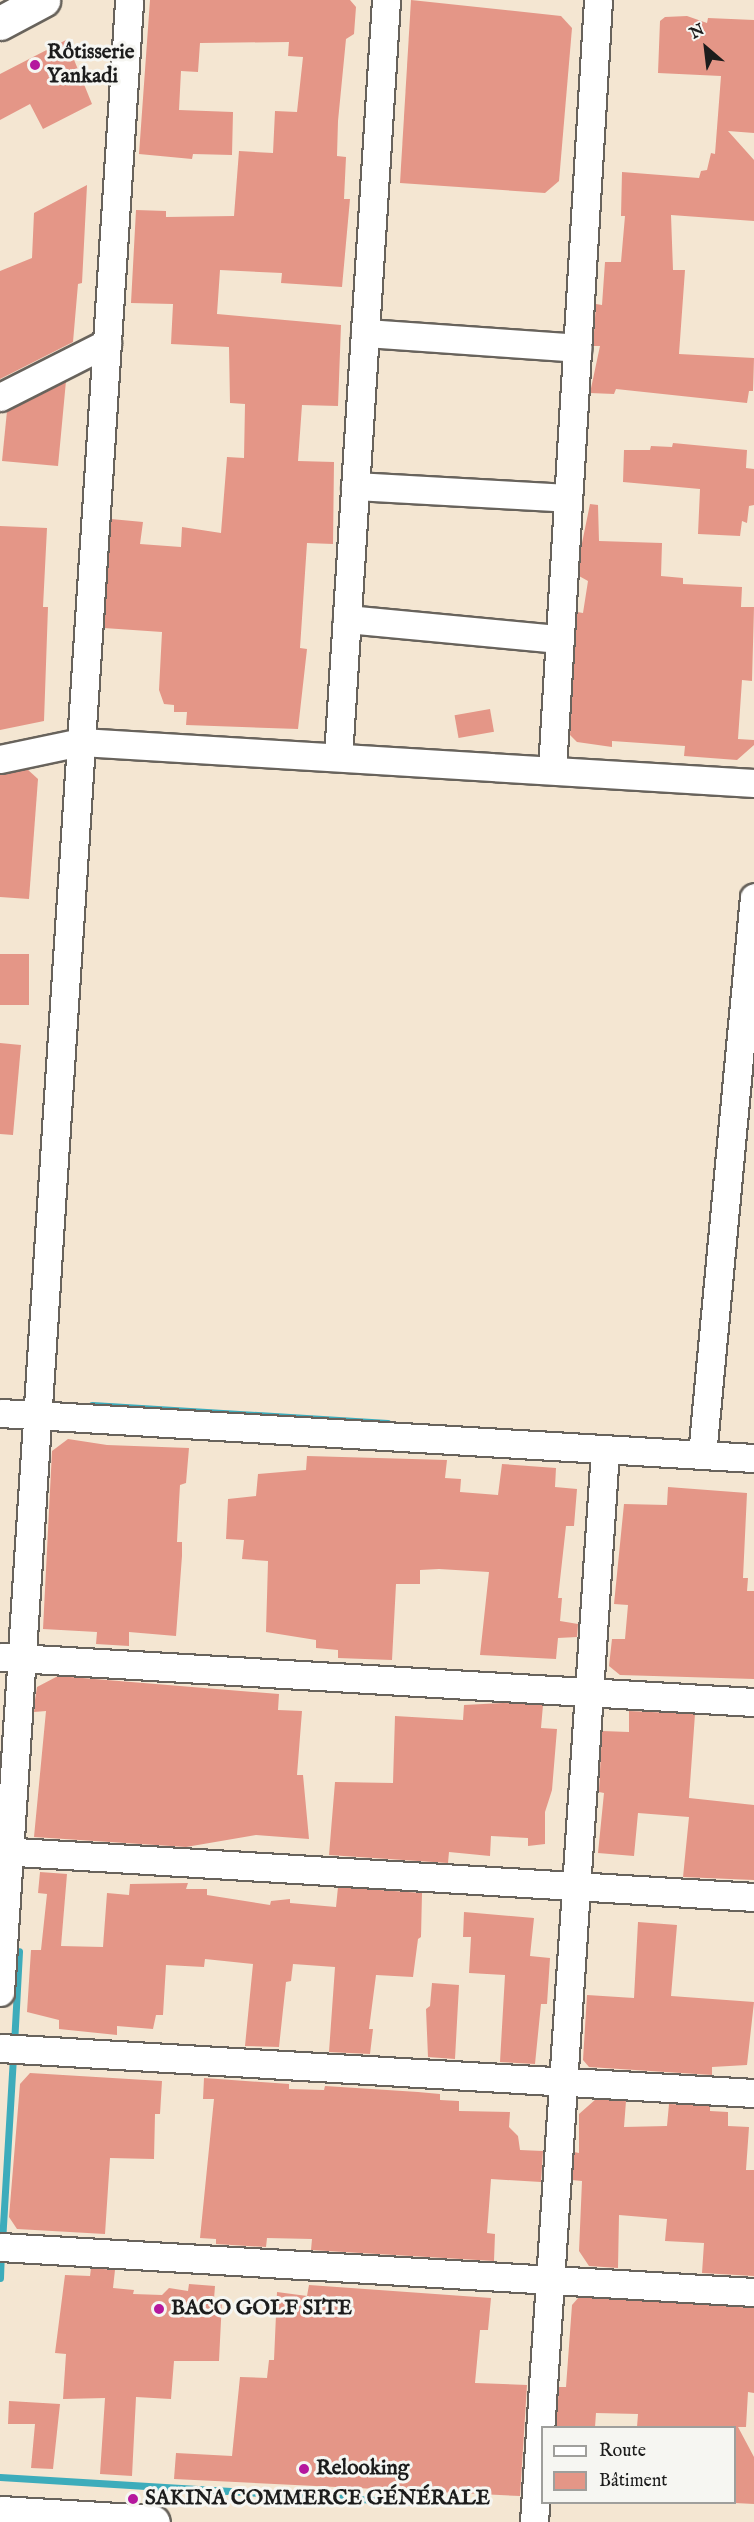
<!DOCTYPE html>
<meta charset="utf-8">
<style>
body{margin:0}
#map{position:relative;width:754px;height:2522px;overflow:hidden;background:#f4e6d2;font-family:"IM FELL English",serif}
div>[style]{position:absolute}
.stream>*{height:7px;margin:-3.5px;padding:0 3.5px;transform-origin:3.5px;border-radius:3.5px;background:#3dacbb}
.building>*{inset:0;background:#e49687;transform-origin:0 0}
.roads{filter:drop-shadow(2px 0 #68635c) drop-shadow(-2px 0 #68635c) drop-shadow(0 2px #68635c) drop-shadow(0 -2px #68635c)}
.minor>*{height:27px;margin:-13.5px;padding:0 13.5px;transform-origin:13.5px;border-radius:13.5px;background:#fff}
.tertiary>*{height:33px;margin:-16.5px;padding:0 16.5px;transform-origin:16.5px;border-radius:16.5px;background:#fff}
.primary>*{height:33px;margin:-16.5px;padding:0 16.5px;transform-origin:16.5px;border-radius:16.5px;background:#fff}
.dots>*{width:16px;height:16px;translate:-50% -50%;box-sizing:border-box;border:3px solid #f6f6f2;border-radius:50%}
span{translate:-50% -50%;white-space:nowrap;text-align:center;line-height:1.15;-webkit-text-stroke:6px #f6f6f2;paint-order:stroke}
.poi-label{font-size:21px;color:#1c1c1c;font-weight:700}
.left{translate:0 -50%;text-align:left}
.legend{position:absolute;left:541px;top:2426px;width:195px;height:78px;box-sizing:border-box;background:#f6f6f2;border:2px solid #9f9f9c;margin:0;padding:8px 10px;list-style:none;font-size:18px;color:#1c1c1c}
.legend li{display:flex;align-items:center;gap:12px;height:30px}
.legend b{width:30px;border:2px solid #9f9f9c}
.north{position:absolute;left:676px;top:18px;width:60px;height:60px;-webkit-text-stroke:4px #f6f6f2;paint-order:stroke;rotate:332deg;font-size:16px;font-weight:700;line-height:24px;text-align:center;color:#1c1c1c}
.north::after{content:'';display:block;margin:auto;width:21px;height:27px;background:#1c1c1c;clip-path:polygon(50% 0,100% 100%,50% 72%,0 100%)}
</style>
<div id="map">
<div class="stream">
<i style="left:92px;top:1405px;width:296px;rotate:3.5deg"></i>
<i style="left:14px;top:2044px;width:93px;rotate:-86.9deg"></i>
<i style="left:2px;top:2242px;width:187px;rotate:-86.6deg"></i>
<i style="left:0;top:2278px;width:25px;rotate:-88deg"></i>
<i style="left:0;top:2477px;width:423px;rotate:3.5deg"></i>
</div>
<div class="building">
<i style="clip-path:polygon(150px 0,350px 0,356px 7px,354px 34px,346px 39px,338px 121px,337px 156px,346px 157px,344px 199px,350px 199px,342px 287px,281px 283px,282px 273px,220px 270px,217px 314px,341px 325px,338px 406px,302px 405px,298px 461px,334px 462px,333px 544px,307px 543px,300px 648px,307px 649px,298px 729px,186px 725px,187px 712px,174px 712px,174px 705px,164px 704px,159px 690px,162px 632px,104px 628px,111px 519px,143px 522px,140px 544px,181px 547px,182px 527px,221px 533px,227px 457px,244px 458px,245px 404px,230px 403px,229px 347px,171px 344px,173px 304px,131px 303px,136px 210px,166px 211px,166px 217px,234px 216px,239px 151px,273px 153px,275px 111px,297px 112px,303px 57px,288px 56px,289px 42px,200px 43px,198px 72px,181px 71px,179px 110px,233px 112px,232px 155px,193px 154px,192px 159px,139px 154px)"></i>
<i style="clip-path:polygon(411px 0,561px 16px,572px 28px,559px 181px,545px 193px,400px 183px)"></i>
<i style="clip-path:polygon(687px 16px,707px 23px,708px 18px,754px 20px,754px 133px,728px 131px,754px 160px,754px 221px,671px 215px,673px 270px,685px 270px,679px 354px,754px 358px,753px 391px,749px 391px,747px 403px,616px 389px,614px 394px,590px 393px,600px 346px,593px 346px,596px 304px,602px 305px,605px 262px,621px 262px,625px 216px,621px 216px,622px 172px,699px 178px,701px 171px,707px 170px,711px 153px,715px 154px,721px 76px,658px 73px,660px 21px,665px 17px)"></i>
<i style="clip-path:polygon(66px 40px,92px 104px,43px 129px,30px 104px,0 120px,0 74px)"></i>
<i style="clip-path:polygon(87px 185px,82px 283px,78px 284px,73px 342px,0 379px,0 271px,32px 258px,34px 213px)"></i>
<i style="clip-path:polygon(66px 381px,58px 466px,2px 461px,7px 411px)"></i>
<i style="clip-path:polygon(673px 443px,747px 450px,746px 468px,754px 469px,754px 505px,749px 506px,747px 523px,742px 521px,740px 536px,698px 534px,700px 489px,623px 482px,624px 450px,650px 450px,651px 446px,672px 447px)"></i>
<i style="clip-path:polygon(590px 504px,598px 505px,599px 541px,662px 543px,661px 576px,683px 578px,683px 584px,742px 587px,741px 607px,754px 607px,752px 681px,742px 680px,738px 739px,754px 740px,754px 745px,737px 760px,684px 756px,685px 746px,612px 741px,612px 747px,577px 742px,570px 735px,577px 612px,583px 613px,588px 581px,579px 576px,581px 548px)"></i>
<i style="clip-path:polygon(0 526px,47px 528px,43px 607px,48px 607px,44px 721px,0 730px)"></i>
<i style="left:490px;top:709px;width:23px;height:36px;rotate:80deg"></i>
<i style="clip-path:polygon(27px 769px,38px 779px,29px 899px,0 897px,0 774px)"></i>
<i style="left:0;top:954px;width:29px;height:51px"></i>
<i style="clip-path:polygon(0 1043px,21px 1045px,13px 1135px,0 1134px)"></i>
<i style="clip-path:polygon(68px 1439px,107px 1445px,189px 1448px,186px 1483px,180px 1485px,179px 1502px,177px 1542px,182px 1542px,182px 1556px,176px 1636px,129px 1632px,129px 1646px,96px 1644px,97px 1632px,43px 1629px,52px 1451px)"></i>
<i style="clip-path:polygon(307px 1456px,447px 1460px,445px 1478px,461px 1479px,460px 1492px,498px 1495px,502px 1464px,556px 1468px,555px 1487px,577px 1489px,574px 1526px,566px 1526px,558px 1598px,562px 1598px,560px 1621px,578px 1624px,577px 1637px,558px 1638px,556px 1659px,480px 1655px,489px 1572px,439px 1569px,420px 1570px,420px 1584px,396px 1584px,392px 1660px,338px 1658px,338px 1650px,316px 1648px,316px 1640px,266px 1632px,268px 1561px,242px 1559px,244px 1540px,226px 1539px,228px 1499px,256px 1496px,258px 1474px,306px 1470px)"></i>
<i style="clip-path:polygon(668px 1487px,747px 1493px,743px 1578px,748px 1578px,747px 1591px,754px 1591px,754px 1679px,620px 1675px,609px 1666px,612px 1639px,625px 1639px,628px 1605px,614px 1604px,624px 1504px,667px 1505px)"></i>
<i style="clip-path:polygon(58px 1676px,279px 1694px,278px 1710px,302px 1711px,297px 1775px,303px 1775px,309px 1839px,256px 1835px,186px 1847px,34px 1837px,46px 1711px,34px 1712px,35px 1700px,37px 1687px)"></i>
<i style="clip-path:polygon(503px 1703px,543px 1705px,541px 1728px,557px 1729px,552px 1790px,545px 1812px,545px 1844px,528px 1846px,528px 1838px,491px 1836px,490px 1856px,449px 1852px,448px 1863px,329px 1855px,335px 1782px,393px 1783px,395px 1716px,463px 1720px,464px 1705px)"></i>
<i style="clip-path:polygon(629px 1711px,695px 1714px,689px 1798px,754px 1805px,754px 1880px,683px 1877px,689px 1817px,638px 1813px,634px 1856px,598px 1853px,604px 1793px,599px 1792px,602px 1731px,629px 1732px)"></i>
<i style="clip-path:polygon(40px 1872px,67px 1874px,61px 1946px,103px 1947px,107px 1893px,129px 1895px,130px 1884px,188px 1883px,186px 1889px,207px 1889px,207px 1895px,270px 1905px,271px 1901px,290px 1899px,290px 1903px,336px 1907px,338px 1887px,422px 1893px,421px 1937px,418px 1939px,413px 1977px,376px 1975px,369px 2029px,373px 2029px,370px 2054px,329px 2052px,335px 1967px,293px 1964px,291px 1981px,286px 1982px,279px 2047px,245px 2046px,253px 1964px,205px 1959px,204px 1967px,166px 1965px,163px 2015px,156px 2015px,153px 2029px,117px 2026px,117px 2035px,59px 2029px,59px 2020px,27px 2012px,31px 1950px,41px 1950px,47px 1894px,38px 1893px)"></i>
<i style="clip-path:polygon(464px 1912px,534px 1918px,530px 1956px,550px 1958px,547px 2004px,541px 2004px,535px 2064px,500px 2062px,505px 1975px,469px 1973px,471px 1937px,463px 1937px)"></i>
<i style="clip-path:polygon(638px 1922px,677px 1925px,671px 1996px,754px 2002px,747px 2065px,712px 2067px,712px 2075px,589px 2067px,583px 2060px,587px 1995px,634px 1998px)"></i>
<i style="clip-path:polygon(432px 1983px,459px 1985px,455px 2059px,428px 2057px,426px 2009px,430px 2006px)"></i>
<i style="clip-path:polygon(30px 2073px,162px 2081px,160px 2114px,155px 2114px,154px 2159px,110px 2158px,105px 2234px,17px 2229px,9px 2217px,20px 2084px)"></i>
<i style="clip-path:polygon(204px 2078px,289px 2084px,289px 2089px,324px 2090px,325px 2086px,418px 2092px,440px 2094px,440px 2100px,459px 2101px,459px 2111px,510px 2112px,509px 2127px,518px 2136px,520px 2150px,543px 2151px,541px 2182px,491px 2179px,487px 2233px,495px 2234px,494px 2261px,311px 2250px,312px 2239px,267px 2238px,266px 2247px,216px 2244px,216px 2239px,200px 2238px,214px 2099px,203px 2099px)"></i>
<i style="clip-path:polygon(596px 2099px,626px 2101px,624px 2127px,667px 2126px,669px 2104px,710px 2106px,710px 2111px,728px 2112px,728px 2126px,749px 2127px,746px 2170px,754px 2170px,754px 2276px,702px 2273px,704px 2243px,665px 2241px,667px 2219px,619px 2215px,618px 2268px,589px 2266px,579px 2251px,582px 2181px,572px 2180px,574px 2152px,579px 2153px,579px 2114px)"></i>
<i style="clip-path:polygon(91px 2268px,115px 2270px,113px 2288px,134px 2290px,133px 2294px,162px 2295px,169px 2288px,188px 2291px,189px 2284px,215px 2286px,214px 2299px,222px 2300px,219px 2361px,174px 2361px,171px 2399px,136px 2397px,132px 2476px,100px 2474px,105px 2398px,63px 2399px,66px 2354px,55px 2353px,65px 2275px,90px 2276px)"></i>
<i style="clip-path:polygon(309px 2285px,491px 2298px,488px 2330px,480px 2330px,475px 2383px,527px 2385px,520px 2496px,174px 2479px,176px 2453px,232px 2456px,240px 2377px,267px 2378px,269px 2360px,274px 2360px,277px 2292px,307px 2296px)"></i>
<i style="clip-path:polygon(579px 2297px,754px 2308px,754px 2393px,748px 2392px,746px 2427px,738px 2427px,754px 2457px,754px 2504px,735px 2503px,735px 2427px,637px 2427px,638px 2414px,596px 2413px,595px 2427px,556px 2427px,559px 2387px,566px 2387px,572px 2305px)"></i>
<i style="clip-path:polygon(9px 2401px,60px 2404px,53px 2469px,31px 2468px,35px 2424px,8px 2424px)"></i>
</div>
<div class="roads">
<div class="minor">
<i style="left:365px;top:333px;width:213px;rotate:4deg"></i>
<i style="left:0;top:397px;width:120px;rotate:-26.8deg"></i>
<i style="left:355px;top:486px;width:213px;rotate:3.2deg"></i>
<i style="left:347px;top:619px;width:213px;rotate:5.4deg"></i>
<i style="left:338px;top:757px;width:759px;rotate:-86.37deg"></i>
<i style="left:0;top:759px;width:83px;rotate:-11.9deg"></i>
<i style="left:81px;top:742px;width:674px;rotate:3.49deg"></i>
<i style="left:552px;top:770px;width:771px;rotate:-86.58deg"></i>
<i style="left:0;top:1413px;width:755px;rotate:3.42deg"></i>
<i style="left:702px;top:1455px;width:560px;rotate:-84.68deg"></i>
<i style="left:0;top:1657px;width:755px;rotate:3.42deg"></i>
<i style="left:0;top:1851px;width:755px;rotate:3.49deg"></i>
<i style="left:0;top:1992px;width:1996px;rotate:-86.29deg"></i>
<i style="left:0;top:2048px;width:755px;rotate:3.42deg"></i>
<i style="left:0;top:2247px;width:755px;rotate:3.42deg"></i>
<i style="left:534px;top:2522px;width:1075px;rotate:-86.21deg"></i>
</div>
<div class="tertiary">
<i style="left:0;top:23px;width:49px;rotate:-28.1deg"></i>
</div>
<div class="primary">
<i style="left:0;top:2513px;width:153px;rotate:3.4deg"></i>
</div>
</div>
<div class="dots">
<i style="left:35px;top:65px;background:#b5179e"></i>
<i style="left:159px;top:2309px;background:#b5179e"></i>
<i style="left:304px;top:2469px;background:#b5179e"></i>
<i style="left:133px;top:2499px;background:#b5179e"></i>
</div>
<div class="poi-label">
<span class="left" style="left:47px;top:65px">Rôtisserie<br>Yankadi</span>
<span class="left" style="left:171px;top:2309px">BACO GOLF SITE</span>
<span class="left" style="left:316px;top:2469px">Relooking</span>
<span class="left" style="left:145px;top:2499px">SAKINA COMMERCE GÉNÉRALE</span>
</div>
<ul class="legend">
<li><b style="height:8px;background:#fff"></b>Route</li>
<li><b style="height:16px;background:#e49687"></b>Bâtiment</li>
</ul>
<div class="north">N</div>
</div>
